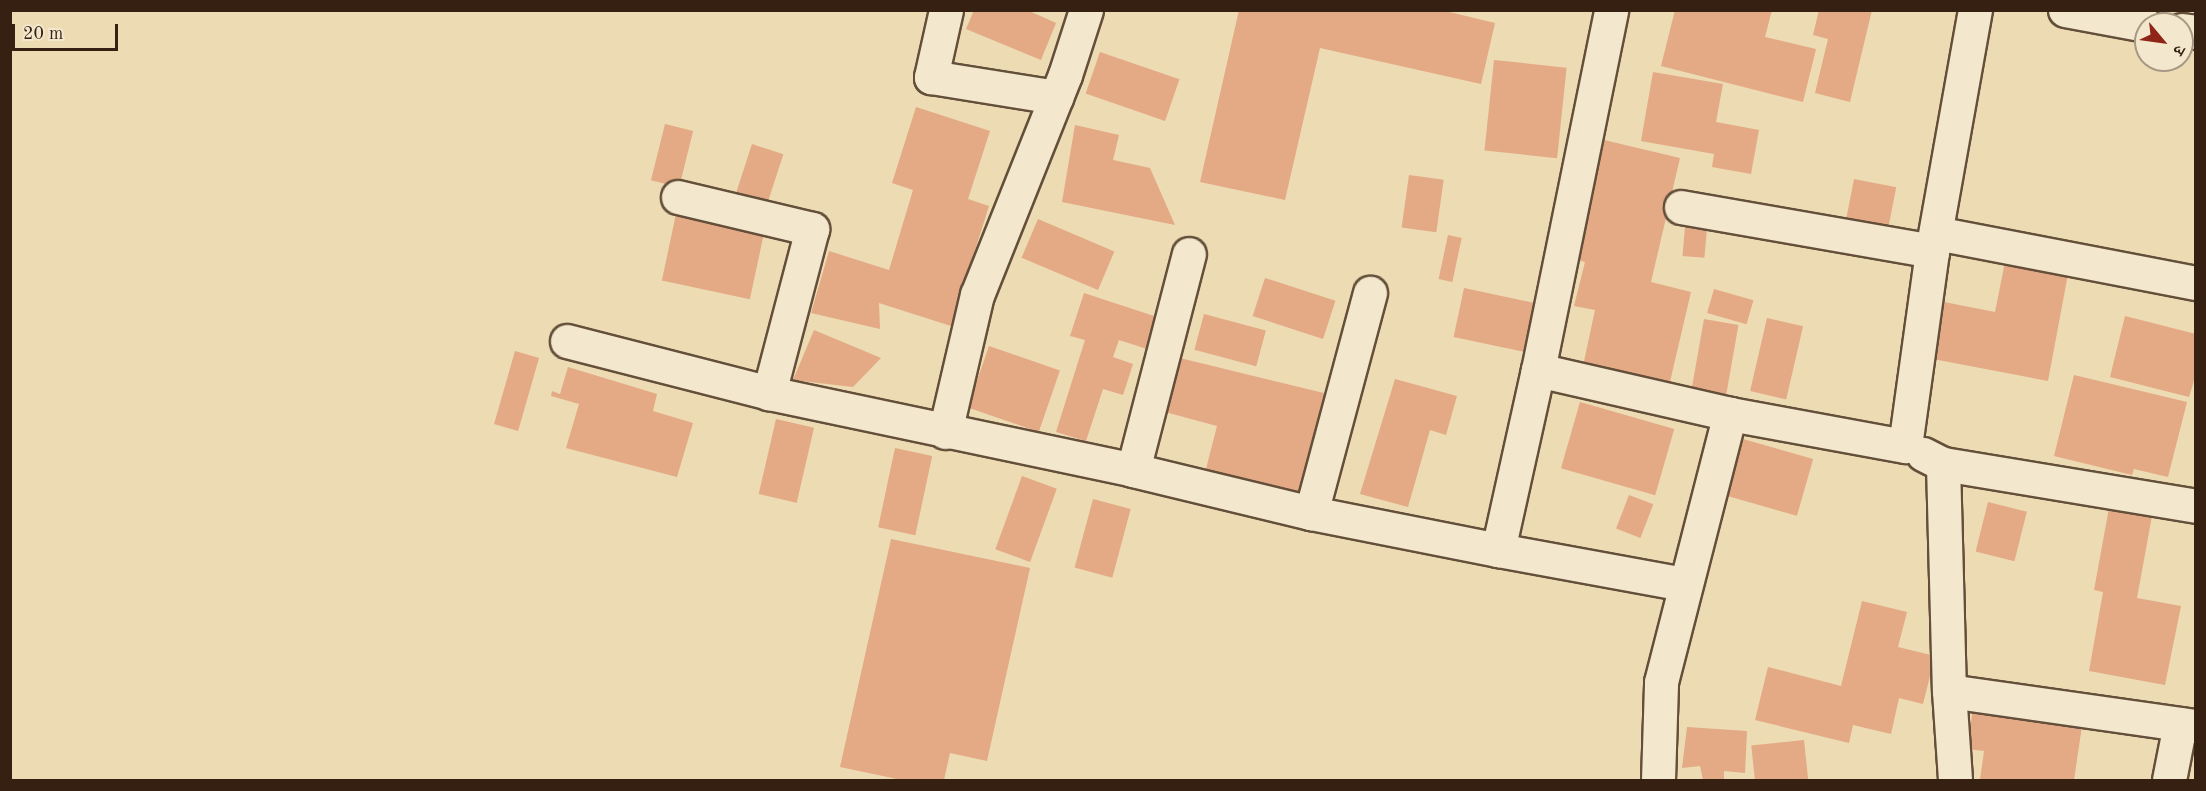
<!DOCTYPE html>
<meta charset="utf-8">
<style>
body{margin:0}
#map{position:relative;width:2206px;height:791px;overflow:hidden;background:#ecdbb3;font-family:"Old Standard TT","Noto Serif Devanagari",serif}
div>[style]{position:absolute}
.building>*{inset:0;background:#e4a985;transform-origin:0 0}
.roads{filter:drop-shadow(2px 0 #644f3a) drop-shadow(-2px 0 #644f3a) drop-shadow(0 2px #644f3a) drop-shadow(0 -2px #644f3a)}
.minor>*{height:33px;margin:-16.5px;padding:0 16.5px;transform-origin:16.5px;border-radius:16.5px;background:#f3e8ce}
span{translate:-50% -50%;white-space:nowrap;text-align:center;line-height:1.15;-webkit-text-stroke:4.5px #f3e8ce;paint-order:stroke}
.frame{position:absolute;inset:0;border:12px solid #362012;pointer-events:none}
.north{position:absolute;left:2134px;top:12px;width:60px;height:60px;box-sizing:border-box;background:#f3e8ce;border:2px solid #a79883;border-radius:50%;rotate:119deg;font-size:16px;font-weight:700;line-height:24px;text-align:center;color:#362012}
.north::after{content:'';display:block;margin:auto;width:21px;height:27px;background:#8f2418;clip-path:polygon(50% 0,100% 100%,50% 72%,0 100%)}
.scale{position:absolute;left:12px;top:24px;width:106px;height:27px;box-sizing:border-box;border:3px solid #362012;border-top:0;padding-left:8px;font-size:18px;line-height:21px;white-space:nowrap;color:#362012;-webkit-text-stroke:4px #f3e8ce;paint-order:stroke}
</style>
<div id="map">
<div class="building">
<i style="clip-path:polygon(974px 10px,1027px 10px,1056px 23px,1041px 60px,966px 29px)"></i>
<i style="clip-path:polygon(1239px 10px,1441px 10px,1495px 23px,1481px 84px,1320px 48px,1285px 200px,1200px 182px)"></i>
<i style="clip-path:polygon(1675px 10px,1772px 10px,1765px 37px,1816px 49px,1803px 102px,1661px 66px)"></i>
<i style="clip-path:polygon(1819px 10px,1872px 10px,1850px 102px,1815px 93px,1828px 39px,1813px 35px)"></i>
<i style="left:1100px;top:52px;width:84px;height:44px;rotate:19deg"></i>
<i style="left:1494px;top:60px;width:73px;height:91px;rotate:6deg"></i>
<i style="clip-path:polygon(1653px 72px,1723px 84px,1716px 122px,1759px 130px,1751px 174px,1712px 167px,1714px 154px,1641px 141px)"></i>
<i style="clip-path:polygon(916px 107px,990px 131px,968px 199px,989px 206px,951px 326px,879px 303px,880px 329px,811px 313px,829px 251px,889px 270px,913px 190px,892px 183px)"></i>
<i style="left:665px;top:124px;width:29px;height:58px;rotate:14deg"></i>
<i style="clip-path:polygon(1075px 125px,1119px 135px,1113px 160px,1150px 168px,1175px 225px,1062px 202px)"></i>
<i style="clip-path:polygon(1604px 140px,1680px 158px,1651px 282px,1691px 292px,1669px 386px,1583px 366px,1595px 310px,1574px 306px,1585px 262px,1577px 260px)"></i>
<i style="left:752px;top:144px;width:33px;height:54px;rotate:18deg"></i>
<i style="left:1409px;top:175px;width:35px;height:53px;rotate:8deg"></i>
<i style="left:1854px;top:179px;width:43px;height:44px;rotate:11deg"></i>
<i style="left:676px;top:214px;width:90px;height:68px;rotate:12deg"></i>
<i style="left:1038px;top:219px;width:83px;height:42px;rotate:23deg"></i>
<i style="left:1685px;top:227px;width:22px;height:29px;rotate:5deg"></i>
<i style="left:1448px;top:235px;width:14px;height:45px;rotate:12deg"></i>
<i style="clip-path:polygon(2005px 262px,2068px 274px,2048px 381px,1933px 359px,1944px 302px,1995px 312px)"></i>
<i style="left:1265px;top:278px;width:74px;height:40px;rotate:18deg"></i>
<i style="left:1464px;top:288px;width:73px;height:50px;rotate:12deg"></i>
<i style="left:1714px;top:289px;width:41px;height:25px;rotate:16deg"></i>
<i style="clip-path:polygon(1084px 293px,1157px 317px,1147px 349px,1119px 340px,1113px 357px,1133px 364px,1123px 395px,1103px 389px,1086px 441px,1056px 432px,1085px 340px,1070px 336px)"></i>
<i style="left:1204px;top:314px;width:64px;height:37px;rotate:15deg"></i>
<i style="clip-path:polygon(2125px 316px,2196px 334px,2196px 374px,2189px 397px,2110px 377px)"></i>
<i style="left:1767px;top:318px;width:37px;height:75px;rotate:13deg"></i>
<i style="left:1704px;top:319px;width:35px;height:71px;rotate:10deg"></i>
<i style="clip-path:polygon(814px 330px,881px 358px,853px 387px,793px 380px)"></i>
<i style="left:989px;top:346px;width:75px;height:65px;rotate:19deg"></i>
<i style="left:515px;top:351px;width:25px;height:76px;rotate:16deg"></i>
<i style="clip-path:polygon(1180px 358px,1328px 394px,1300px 495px,1206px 469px,1217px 426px,1165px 412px)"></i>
<i style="clip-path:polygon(568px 367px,657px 394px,653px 411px,693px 423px,677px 477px,566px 448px,579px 404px,551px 396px,552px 391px,560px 394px)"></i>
<i style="clip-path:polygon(2074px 375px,2187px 402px,2168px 477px,2134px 469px,2132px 475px,2054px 456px)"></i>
<i style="clip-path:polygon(1395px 379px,1457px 396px,1446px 435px,1430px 430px,1408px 507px,1360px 494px)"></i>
<i style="left:1580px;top:402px;width:98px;height:69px;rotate:16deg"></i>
<i style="left:776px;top:419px;width:39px;height:77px;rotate:13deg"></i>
<i style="left:1743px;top:439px;width:73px;height:59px;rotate:16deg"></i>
<i style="left:895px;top:448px;width:38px;height:81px;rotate:12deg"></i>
<i style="left:1022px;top:476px;width:37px;height:78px;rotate:20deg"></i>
<i style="left:1629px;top:495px;width:26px;height:36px;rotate:21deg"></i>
<i style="left:1093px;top:499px;width:39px;height:71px;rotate:15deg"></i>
<i style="left:1988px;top:502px;width:40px;height:51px;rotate:14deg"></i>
<i style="clip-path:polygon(2109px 508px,2152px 516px,2137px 598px,2181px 606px,2165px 685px,2089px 671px,2103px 592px,2094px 590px)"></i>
<i style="clip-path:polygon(891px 539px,1030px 568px,987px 761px,950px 753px,944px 780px,902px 780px,840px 767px)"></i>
<i style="clip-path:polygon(1862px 601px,1907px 612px,1898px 647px,1935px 656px,1923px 704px,1899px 698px,1891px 734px,1853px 725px,1849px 743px,1755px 720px,1768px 667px,1841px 686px)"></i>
<i style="clip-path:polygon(1973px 708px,2082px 726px,2074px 780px,1980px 780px,1984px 751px,1967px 749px)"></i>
<i style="clip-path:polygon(1687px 727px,1747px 731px,1745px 773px,1724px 771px,1724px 780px,1703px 780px,1700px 766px,1682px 768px)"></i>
<i style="left:1804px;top:740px;width:40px;height:53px;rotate:84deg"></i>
</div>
<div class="roads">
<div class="minor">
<i style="left:946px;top:10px;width:69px;rotate:102.6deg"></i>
<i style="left:931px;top:77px;width:127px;rotate:9.1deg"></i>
<i style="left:2065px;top:10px;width:82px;rotate:10.5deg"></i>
<i style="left:2182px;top:30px;width:14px;rotate:8deg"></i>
<i style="left:678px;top:197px;width:138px;rotate:13.4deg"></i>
<i style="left:812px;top:229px;width:170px;rotate:104.7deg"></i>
<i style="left:1681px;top:207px;width:255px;rotate:9.9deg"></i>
<i style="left:1936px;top:233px;width:265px;rotate:10.9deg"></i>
<i style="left:567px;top:341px;width:209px;rotate:14.4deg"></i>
<i style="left:769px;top:393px;width:372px;rotate:11.9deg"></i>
<i style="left:1133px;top:470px;width:183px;rotate:13.6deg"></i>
<i style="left:1311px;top:513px;width:191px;rotate:11.2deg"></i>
<i style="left:1498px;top:550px;width:184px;rotate:-77.5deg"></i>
<i style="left:1538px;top:370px;width:197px;rotate:12.9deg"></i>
<i style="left:1730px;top:414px;width:178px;rotate:10.4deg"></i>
<i style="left:1905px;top:446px;width:197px;rotate:-82.1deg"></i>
<i style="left:1932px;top:251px;width:245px;rotate:-79.9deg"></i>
<i style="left:1538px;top:370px;width:367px;rotate:-78.5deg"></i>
<i style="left:945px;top:432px;width:141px;rotate:-76.9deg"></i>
<i style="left:977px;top:295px;width:237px;rotate:-68.2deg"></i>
<i style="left:1065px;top:75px;width:68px;rotate:-72.1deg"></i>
<i style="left:1923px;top:454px;width:22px;rotate:27deg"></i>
<i style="left:1943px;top:464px;width:256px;rotate:9.4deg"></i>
<i style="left:1943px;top:464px;width:227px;rotate:88.5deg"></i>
<i style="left:1949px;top:691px;width:249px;rotate:8.1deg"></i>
<i style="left:1133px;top:470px;width:223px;rotate:-75.5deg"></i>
<i style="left:1311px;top:513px;width:228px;rotate:-75deg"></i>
<i style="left:1498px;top:550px;width:189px;rotate:10.4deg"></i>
<i style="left:1949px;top:691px;width:89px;rotate:86.1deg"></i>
<i style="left:1658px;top:780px;width:98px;rotate:-88.2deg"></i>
<i style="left:1661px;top:682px;width:277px;rotate:-75.6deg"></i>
<i style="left:2169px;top:780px;width:57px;rotate:-78.9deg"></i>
</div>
</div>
<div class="frame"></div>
<div class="north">उ</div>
<div class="scale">20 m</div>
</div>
